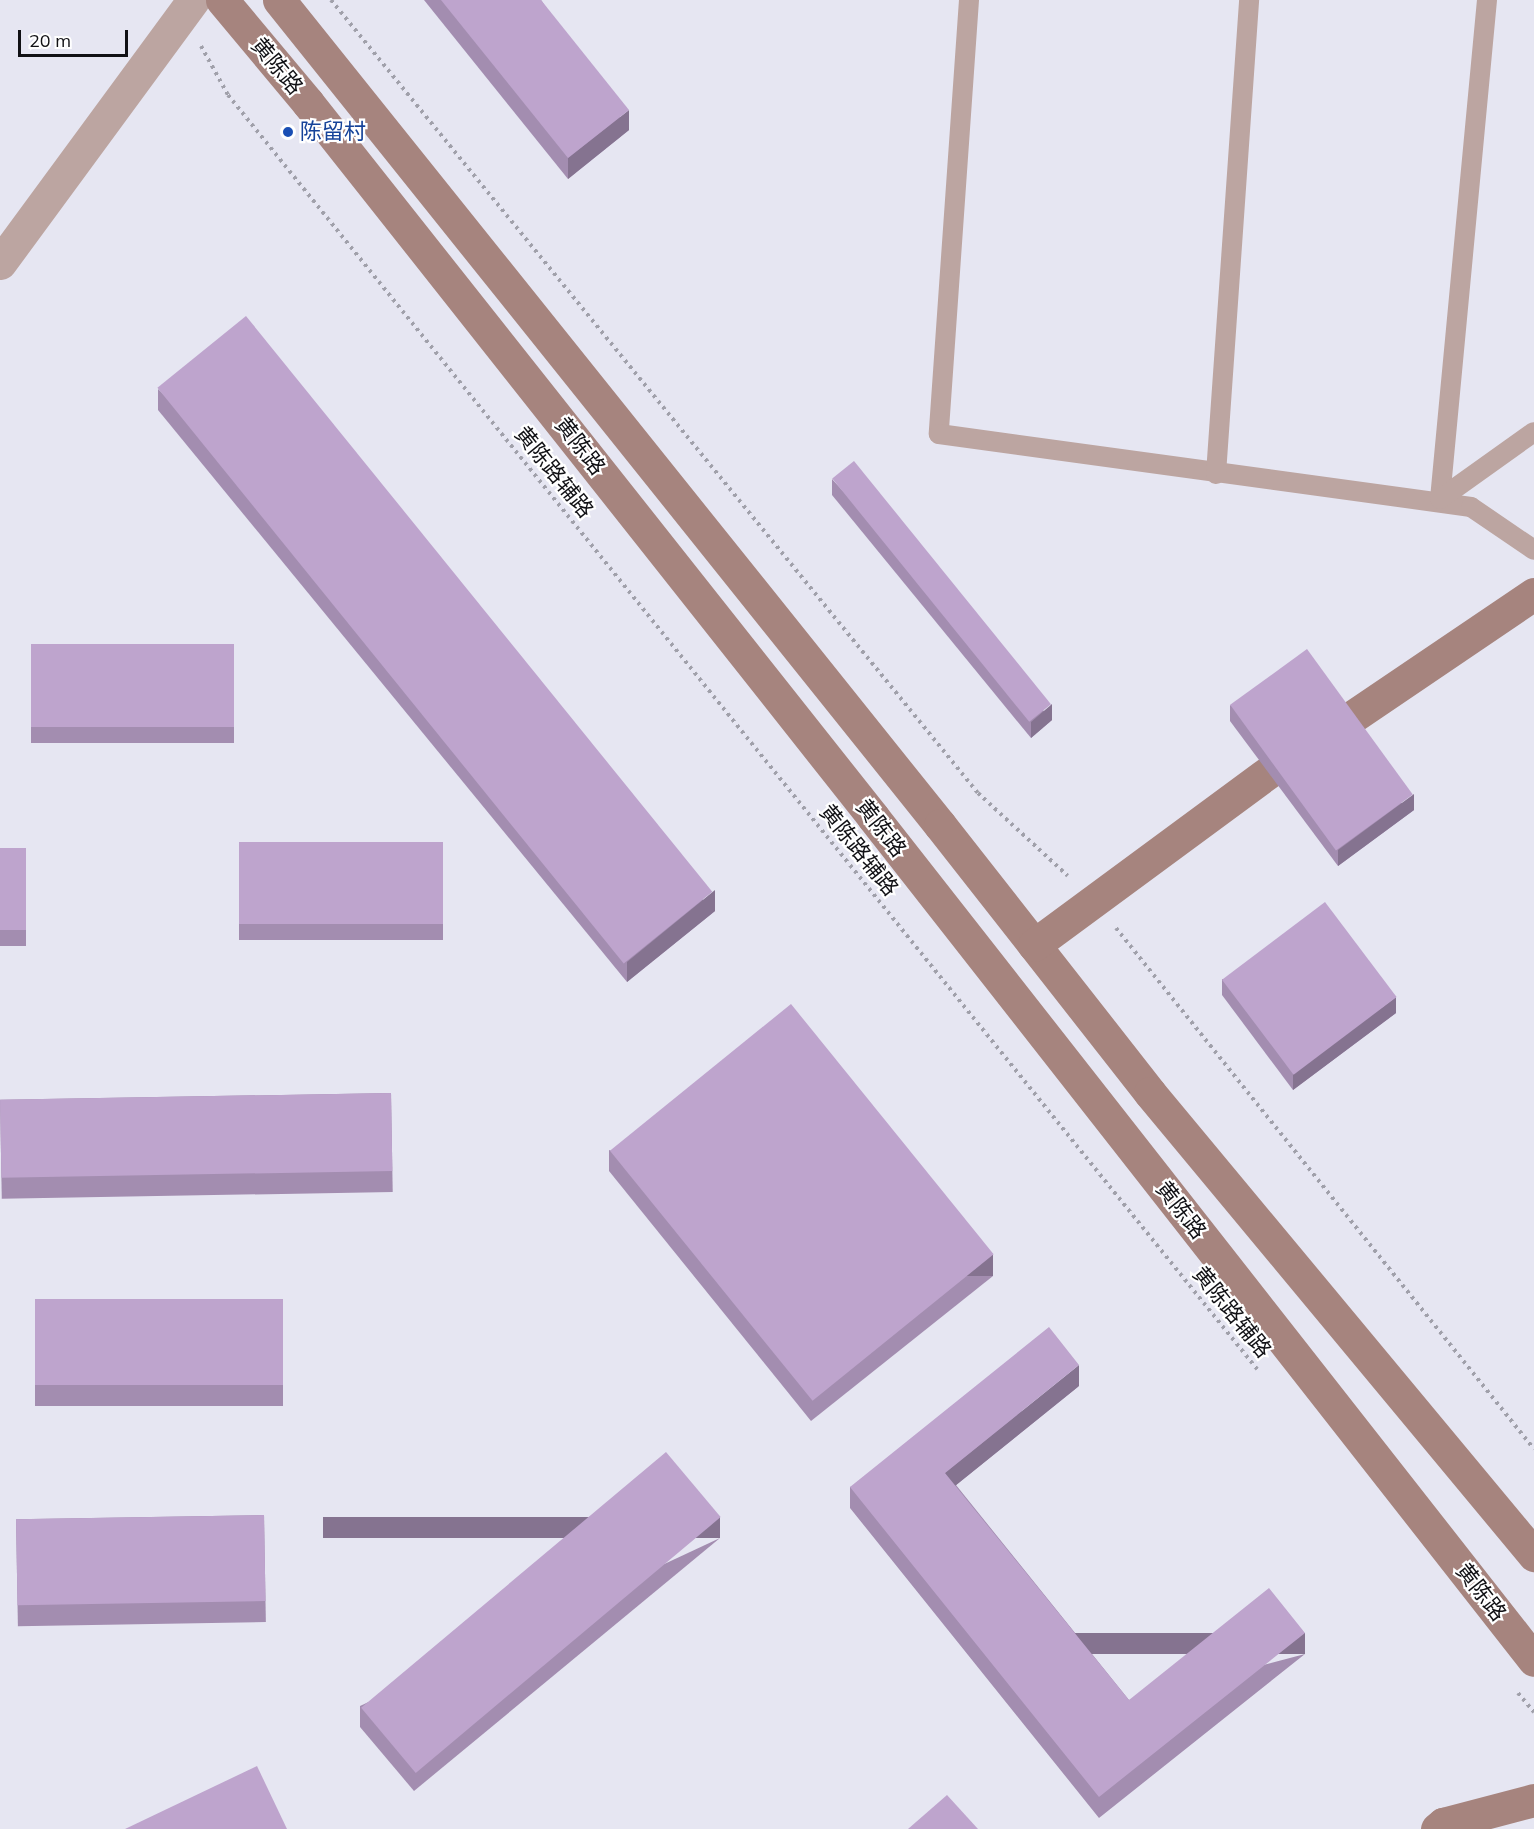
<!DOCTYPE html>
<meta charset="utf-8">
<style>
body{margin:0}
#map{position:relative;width:1534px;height:1829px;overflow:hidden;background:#e6e6f2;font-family:Mulish,"Noto Sans SC",sans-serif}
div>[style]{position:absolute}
.path>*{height:4px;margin-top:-2px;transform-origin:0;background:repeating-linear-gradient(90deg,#a0a0aa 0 3px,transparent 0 7.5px)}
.lane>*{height:20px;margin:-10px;padding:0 10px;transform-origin:10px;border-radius:10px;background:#bca5a1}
.street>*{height:33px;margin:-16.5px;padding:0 16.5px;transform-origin:16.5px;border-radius:16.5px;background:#bca5a1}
.secondary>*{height:33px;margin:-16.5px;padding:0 16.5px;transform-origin:16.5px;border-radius:16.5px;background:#a6847e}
.wall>*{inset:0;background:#a38db0;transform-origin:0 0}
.shaded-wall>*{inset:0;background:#857390;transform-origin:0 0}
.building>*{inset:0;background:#bea4cd;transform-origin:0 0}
.dots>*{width:16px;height:16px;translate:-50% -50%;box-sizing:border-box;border:3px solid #fff;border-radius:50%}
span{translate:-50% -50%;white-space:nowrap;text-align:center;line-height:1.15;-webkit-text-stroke:4.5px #fff;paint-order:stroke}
.street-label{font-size:22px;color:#111115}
.transit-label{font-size:22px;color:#164399}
.left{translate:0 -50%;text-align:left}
.scale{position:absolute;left:18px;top:30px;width:110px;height:27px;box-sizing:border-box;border:3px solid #111115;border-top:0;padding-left:8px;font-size:18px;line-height:21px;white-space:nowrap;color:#111115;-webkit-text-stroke:4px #fff;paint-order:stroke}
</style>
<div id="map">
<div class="path">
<i style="left:331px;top:0;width:1023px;rotate:50.79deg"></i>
<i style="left:978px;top:793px;width:122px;rotate:42.7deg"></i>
<i style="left:201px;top:46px;width:56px;rotate:61.1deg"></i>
<i style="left:228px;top:95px;width:1638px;rotate:51.07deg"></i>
<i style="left:1116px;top:928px;width:668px;rotate:51.26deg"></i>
<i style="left:1518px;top:1693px;width:25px;rotate:50deg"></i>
</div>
<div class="lane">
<i style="left:969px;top:0;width:435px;rotate:94deg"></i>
<i style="left:939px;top:434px;width:537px;rotate:7.81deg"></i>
<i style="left:1471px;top:507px;width:76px;rotate:34.3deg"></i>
<i style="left:1216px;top:474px;width:475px;rotate:-86deg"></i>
<i style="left:1440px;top:499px;width:501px;rotate:-84.62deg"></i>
<i style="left:1440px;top:499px;width:115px;rotate:-35.5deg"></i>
</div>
<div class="street">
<i style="left:0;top:263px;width:326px;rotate:-53.7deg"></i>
</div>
<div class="secondary">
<i style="left:222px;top:0;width:134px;rotate:50.1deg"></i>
<i style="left:308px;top:103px;width:911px;rotate:51.64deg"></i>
<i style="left:873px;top:817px;width:1071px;rotate:51.9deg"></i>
<i style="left:279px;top:0;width:1057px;rotate:51.3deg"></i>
<i style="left:940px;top:825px;width:340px;rotate:51.9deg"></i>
<i style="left:1150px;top:1093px;width:601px;rotate:50.27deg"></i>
<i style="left:1355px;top:715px;width:216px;rotate:-34.1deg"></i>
<i style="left:1034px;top:945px;width:290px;rotate:-36.4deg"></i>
<i style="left:1437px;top:1829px;width:8px;rotate:-40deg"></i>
<i style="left:1443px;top:1824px;width:94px;rotate:-14.8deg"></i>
</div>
<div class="wall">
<i style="clip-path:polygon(424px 0,541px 0,629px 130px,568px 179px)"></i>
<i style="clip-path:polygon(158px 389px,715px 911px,627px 982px,158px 410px)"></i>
<i style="clip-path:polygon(832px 479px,1052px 720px,1031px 738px,832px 495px)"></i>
<i style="left:31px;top:644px;width:203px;height:99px"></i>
<i style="clip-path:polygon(1230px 705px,1414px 810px,1338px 866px,1230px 721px)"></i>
<i style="left:239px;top:842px;width:204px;height:98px"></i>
<i style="left:0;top:848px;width:26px;height:98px"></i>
<i style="clip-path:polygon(1222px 979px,1396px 1013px,1293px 1090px,1222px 995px)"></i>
<i style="left:391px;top:1093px;width:99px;height:391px;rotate:89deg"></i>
<i style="clip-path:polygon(609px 1150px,993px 1276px,811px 1421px,609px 1171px)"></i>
<i style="left:35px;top:1299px;width:248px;height:107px"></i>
<i style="clip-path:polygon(1079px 1386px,956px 1485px,1129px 1700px,1305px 1654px,1099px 1818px,850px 1508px,850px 1487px)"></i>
<i style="left:264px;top:1515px;width:107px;height:248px;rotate:89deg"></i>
<i style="clip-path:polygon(720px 1538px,414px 1791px,360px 1727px,360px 1706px)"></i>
</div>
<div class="shaded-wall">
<i style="clip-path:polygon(629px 110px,629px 130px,568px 179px,568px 158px)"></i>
<i style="clip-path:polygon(1052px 704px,1052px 720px,1031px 738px,1031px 722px)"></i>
<i style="clip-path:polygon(1414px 794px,1414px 810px,1338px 866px,1338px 850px)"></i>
<i style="clip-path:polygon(715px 890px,715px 911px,627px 982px,627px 962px)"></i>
<i style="clip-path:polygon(1396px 997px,1396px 1013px,1293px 1090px,1293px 1073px)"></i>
<i style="left:993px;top:1255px;width:21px;height:233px;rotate:90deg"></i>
<i style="clip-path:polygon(1079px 1365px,1079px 1386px,945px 1494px,945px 1473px)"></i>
<i style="left:720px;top:1517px;width:21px;height:397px;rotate:90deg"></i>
<i style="left:1305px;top:1633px;width:21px;height:263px;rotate:90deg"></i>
</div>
<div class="building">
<i style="clip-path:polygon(441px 0,541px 0,629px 110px,568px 158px)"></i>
<i style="left:246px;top:316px;width:741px;height:114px;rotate:51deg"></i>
<i style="left:854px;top:461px;width:313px;height:28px;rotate:51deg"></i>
<i style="left:31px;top:644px;width:203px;height:83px"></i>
<i style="left:1307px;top:649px;width:180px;height:95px;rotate:54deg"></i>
<i style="left:239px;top:842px;width:204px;height:82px"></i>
<i style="left:0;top:848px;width:26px;height:82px"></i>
<i style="left:1325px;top:902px;width:119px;height:129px;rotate:53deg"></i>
<i style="left:791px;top:1004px;width:322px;height:233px;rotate:51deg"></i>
<i style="left:391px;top:1093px;width:78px;height:391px;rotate:89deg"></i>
<i style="left:35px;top:1299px;width:248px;height:86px"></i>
<i style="clip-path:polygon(1049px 1327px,1079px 1365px,945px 1473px,1129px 1700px,1269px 1588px,1305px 1633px,1099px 1797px,850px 1487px)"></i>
<i style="left:666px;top:1452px;width:85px;height:398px;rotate:50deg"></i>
<i style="left:264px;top:1515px;width:86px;height:248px;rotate:89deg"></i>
<i style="clip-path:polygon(257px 1766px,287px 1829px,125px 1829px)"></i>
<i style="clip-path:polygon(947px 1795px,978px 1829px,908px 1829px)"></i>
</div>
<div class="dots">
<i style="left:288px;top:132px;background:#1a4fb4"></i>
</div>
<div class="street-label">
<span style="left:277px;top:66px;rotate:50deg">黄陈路</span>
<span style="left:580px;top:446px;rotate:52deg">黄陈路</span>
<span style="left:554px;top:472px;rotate:51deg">黄陈路辅路</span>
<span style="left:881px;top:828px;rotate:52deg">黄陈路</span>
<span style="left:859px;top:850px;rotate:51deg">黄陈路辅路</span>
<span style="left:1181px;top:1210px;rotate:52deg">黄陈路</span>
<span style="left:1232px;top:1312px;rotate:51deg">黄陈路辅路</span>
<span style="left:1481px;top:1592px;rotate:52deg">黄陈路</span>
</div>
<div class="transit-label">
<span class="left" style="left:300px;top:132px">陈留村</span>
</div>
<div class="scale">20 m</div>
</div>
